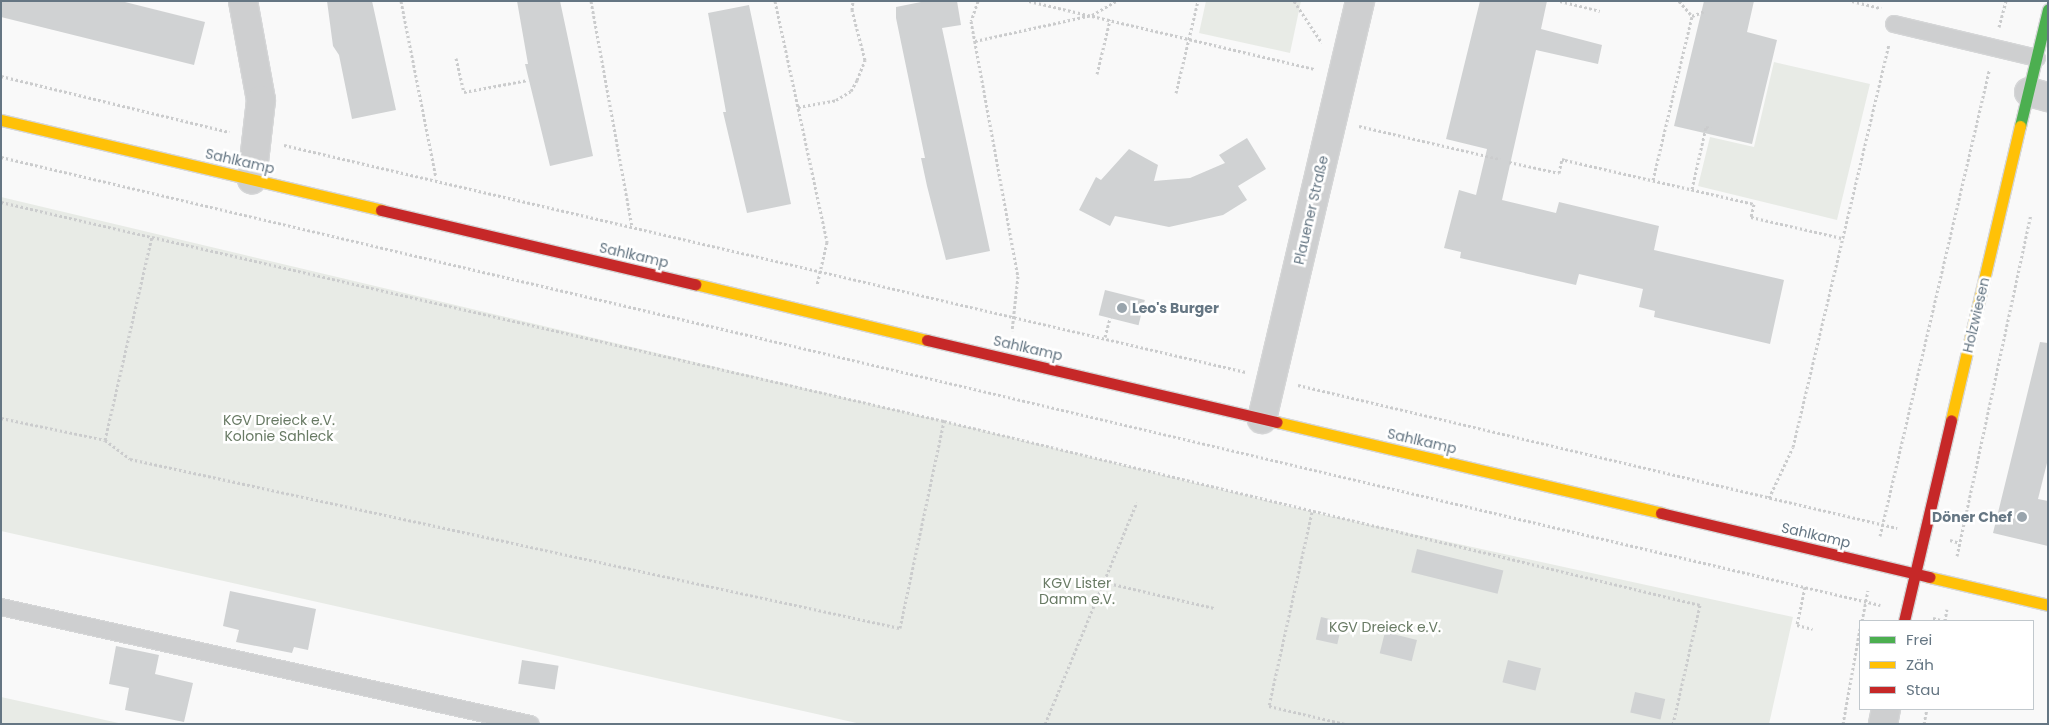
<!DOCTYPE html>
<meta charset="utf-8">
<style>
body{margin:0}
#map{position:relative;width:2049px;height:725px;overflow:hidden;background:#f9f9f9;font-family:Poppins,sans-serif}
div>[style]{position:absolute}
.green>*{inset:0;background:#e8ebe6}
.building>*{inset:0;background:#d0d2d3;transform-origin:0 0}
.path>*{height:3px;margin-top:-1.5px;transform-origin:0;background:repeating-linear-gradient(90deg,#cbcccd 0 2.5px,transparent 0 5px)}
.roads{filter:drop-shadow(1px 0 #d5d6d7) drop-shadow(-1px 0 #d5d6d7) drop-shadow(0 1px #d5d6d7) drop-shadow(0 -1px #d5d6d7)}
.lane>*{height:16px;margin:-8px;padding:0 8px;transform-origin:8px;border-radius:8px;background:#cecfd0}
.street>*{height:28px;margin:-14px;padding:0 14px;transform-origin:14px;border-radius:14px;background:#cecfd0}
.fast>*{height:11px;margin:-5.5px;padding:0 5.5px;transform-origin:5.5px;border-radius:5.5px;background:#4caf50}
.slow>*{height:11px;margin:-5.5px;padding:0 5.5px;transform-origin:5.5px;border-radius:5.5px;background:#ffc107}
.jam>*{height:11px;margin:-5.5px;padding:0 5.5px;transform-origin:5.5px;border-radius:5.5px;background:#c62828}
.dots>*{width:14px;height:14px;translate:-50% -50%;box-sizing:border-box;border:2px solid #fff;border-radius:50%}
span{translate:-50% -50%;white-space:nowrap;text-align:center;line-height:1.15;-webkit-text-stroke:5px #fff;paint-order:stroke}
.street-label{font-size:14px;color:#657683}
.poi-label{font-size:14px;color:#657683;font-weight:700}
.left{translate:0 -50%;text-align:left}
.right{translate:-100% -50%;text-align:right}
.park-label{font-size:14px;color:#687a64}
.frame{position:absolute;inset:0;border:2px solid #657683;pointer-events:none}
.legend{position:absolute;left:1859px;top:620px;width:175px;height:90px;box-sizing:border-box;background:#fff;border:1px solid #c1c8cd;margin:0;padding:6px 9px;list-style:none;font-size:15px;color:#657683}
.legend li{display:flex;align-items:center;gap:10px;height:25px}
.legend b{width:25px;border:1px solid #c1c8cd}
</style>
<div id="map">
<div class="green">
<i style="clip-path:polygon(1206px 1px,1301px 1px,1290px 53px,1199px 33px)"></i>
<i style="clip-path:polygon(1774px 62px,1870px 84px,1837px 220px,1698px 186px,1710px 137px,1754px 147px)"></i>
<i style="clip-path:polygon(1px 197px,993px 433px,1312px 512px,1793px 617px,1769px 724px,861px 724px,1px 531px)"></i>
<i style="clip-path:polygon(1px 697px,123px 724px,1px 724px)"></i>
</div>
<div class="building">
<i style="clip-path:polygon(1px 1px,121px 1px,205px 22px,194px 65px,1px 17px)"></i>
<i style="clip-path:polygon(327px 1px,372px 1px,396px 110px,352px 119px,339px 55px,333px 46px)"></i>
<i style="clip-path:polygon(517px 1px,560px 1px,593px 156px,550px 166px,525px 64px,528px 64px)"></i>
<i style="clip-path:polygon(926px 1px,957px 1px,961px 25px,942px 28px,990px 251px,946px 260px,927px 186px,921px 158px,925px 158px,896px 18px,896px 7px)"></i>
<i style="clip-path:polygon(1480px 1px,1547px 1px,1541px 29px,1602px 45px,1598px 64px,1536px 50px,1502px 200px,1556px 213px,1559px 202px,1659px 226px,1654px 250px,1784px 280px,1770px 344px,1654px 317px,1655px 311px,1639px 307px,1643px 289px,1579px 274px,1576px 285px,1460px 258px,1461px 252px,1444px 248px,1459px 190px,1476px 195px,1487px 149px,1446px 139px)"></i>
<i style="clip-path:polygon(1704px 1px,1754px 1px,1747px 32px,1777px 40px,1752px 144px,1674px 126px)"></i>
<i style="clip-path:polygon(749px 5px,791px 204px,747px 213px,723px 112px,726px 112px,708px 13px)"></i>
<i style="clip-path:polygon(1247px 138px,1266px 169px,1238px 186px,1247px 200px,1223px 215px,1169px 227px,1115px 216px,1110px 226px,1079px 210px,1096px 177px,1101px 180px,1129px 149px,1158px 165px,1154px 181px,1190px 178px,1225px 163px,1219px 155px)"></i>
<i style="left:1105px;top:290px;width:41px;height:26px;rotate:14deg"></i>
<i style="clip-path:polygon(2040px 342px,2048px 343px,2048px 459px,2038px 499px,2048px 501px,2048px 546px,1993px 533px)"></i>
<i style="left:1417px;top:549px;width:89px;height:24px;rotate:14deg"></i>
<i style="clip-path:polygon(230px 591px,316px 609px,308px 650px,294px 647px,292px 653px,236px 642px,239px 630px,223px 626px)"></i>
<i style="left:1321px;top:617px;width:22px;height:23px;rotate:13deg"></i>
<i style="left:1385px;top:632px;width:33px;height:22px;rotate:14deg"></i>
<i style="clip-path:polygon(116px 646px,159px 655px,155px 674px,193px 683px,184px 722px,125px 710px,129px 688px,109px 684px)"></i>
<i style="left:522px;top:660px;width:37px;height:24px;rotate:9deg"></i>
<i style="left:1508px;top:660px;width:34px;height:23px;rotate:14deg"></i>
<i style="left:1635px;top:692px;width:31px;height:21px;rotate:13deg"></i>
</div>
<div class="path">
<i style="left:401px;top:1px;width:180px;rotate:78.8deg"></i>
<i style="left:591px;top:1px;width:230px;rotate:79.7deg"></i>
<i style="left:775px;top:1px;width:247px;rotate:77.8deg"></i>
<i style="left:827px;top:242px;width:44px;rotate:103.1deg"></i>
<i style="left:978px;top:1px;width:21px;rotate:109deg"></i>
<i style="left:971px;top:21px;width:259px;rotate:79.6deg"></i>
<i style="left:1018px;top:276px;width:55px;rotate:96.2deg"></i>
<i style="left:1029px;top:1px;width:294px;rotate:13.4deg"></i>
<i style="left:1294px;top:1px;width:50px;rotate:56.3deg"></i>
<i style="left:1560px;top:1px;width:41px;rotate:14deg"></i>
<i style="left:1679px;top:1px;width:20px;rotate:49deg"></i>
<i style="left:1852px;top:1px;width:30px;rotate:14deg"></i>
<i style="left:1692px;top:16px;width:14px;rotate:-21deg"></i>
<i style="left:1999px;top:27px;width:27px;rotate:-75deg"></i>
<i style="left:975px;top:41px;width:120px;rotate:-12.5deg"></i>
<i style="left:1092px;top:15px;width:28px;rotate:-30deg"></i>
<i style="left:456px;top:58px;width:35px;rotate:77deg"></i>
<i style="left:464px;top:92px;width:65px;rotate:-10.6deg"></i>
<i style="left:1097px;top:74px;width:56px;rotate:-76.5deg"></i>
<i style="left:1px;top:76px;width:235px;rotate:13.8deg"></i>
<i style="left:1176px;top:93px;width:95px;rotate:-76.6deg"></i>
<i style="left:798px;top:107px;width:39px;rotate:-10deg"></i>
<i style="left:836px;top:100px;width:17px;rotate:-31deg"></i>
<i style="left:851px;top:91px;width:13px;rotate:-61deg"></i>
<i style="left:857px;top:80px;width:22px;rotate:-68deg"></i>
<i style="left:865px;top:60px;width:52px;rotate:-104.6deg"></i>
<i style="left:852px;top:10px;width:9px;rotate:-84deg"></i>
<i style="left:1359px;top:126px;width:145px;rotate:13.2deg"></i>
<i style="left:284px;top:145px;width:988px;rotate:13.28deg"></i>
<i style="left:1px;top:157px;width:1932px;rotate:13.41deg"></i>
<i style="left:1509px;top:162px;width:51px;rotate:12.4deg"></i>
<i style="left:1559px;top:173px;width:14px;rotate:-78deg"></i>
<i style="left:1562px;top:159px;width:3px;rotate:18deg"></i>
<i style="left:1565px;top:160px;width:194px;rotate:13.1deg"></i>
<i style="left:1754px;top:204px;width:13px;rotate:103deg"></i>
<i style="left:1751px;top:217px;width:93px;rotate:13deg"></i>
<i style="left:1653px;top:180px;width:169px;rotate:-76.6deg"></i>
<i style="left:1692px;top:189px;width:64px;rotate:-77.3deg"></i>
<i style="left:1706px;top:127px;width:5px;rotate:11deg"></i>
<i style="left:1px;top:202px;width:155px;rotate:13.1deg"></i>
<i style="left:1105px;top:337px;width:20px;rotate:-75deg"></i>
<i style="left:1298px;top:385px;width:616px;rotate:13.43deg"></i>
<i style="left:1px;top:418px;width:106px;rotate:11.9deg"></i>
<i style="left:105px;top:440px;width:31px;rotate:37deg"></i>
<i style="left:130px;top:459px;width:788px;rotate:12.38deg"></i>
<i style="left:900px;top:628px;width:212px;rotate:-78deg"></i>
<i style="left:944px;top:421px;width:778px;rotate:13.68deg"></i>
<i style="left:1700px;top:605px;width:122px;rotate:102.8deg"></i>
<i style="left:105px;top:440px;width:208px;rotate:-77deg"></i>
<i style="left:152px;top:237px;width:813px;rotate:13.08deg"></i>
<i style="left:1769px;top:498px;width:56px;rotate:-64.8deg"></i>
<i style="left:1793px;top:447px;width:413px;rotate:-76.6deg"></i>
<i style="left:1312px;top:512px;width:199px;rotate:102.5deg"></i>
<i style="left:1269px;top:706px;width:78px;rotate:13.3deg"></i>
<i style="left:1880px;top:536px;width:479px;rotate:-76.8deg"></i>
<i style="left:1950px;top:540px;width:10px;rotate:17deg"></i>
<i style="left:1957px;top:556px;width:349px;rotate:-77.8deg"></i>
<i style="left:1104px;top:582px;width:113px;rotate:13.3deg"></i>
<i style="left:1805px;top:587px;width:39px;rotate:102deg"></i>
<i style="left:1797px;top:625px;width:16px;rotate:14deg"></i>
<i style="left:1933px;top:618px;width:12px;rotate:14deg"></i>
<i style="left:1862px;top:621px;width:31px;rotate:-79deg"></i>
<i style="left:1945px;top:621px;width:12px;rotate:-81deg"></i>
<i style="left:1045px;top:724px;width:240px;rotate:-67.5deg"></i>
<i style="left:1843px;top:724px;width:97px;rotate:-79.9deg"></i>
<i style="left:1924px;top:724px;width:15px;rotate:-79deg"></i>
</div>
<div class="roads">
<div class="lane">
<i style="left:1894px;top:24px;width:147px;rotate:13.4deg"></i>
<i style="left:1px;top:607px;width:542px;rotate:12.47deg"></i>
</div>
<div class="street">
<i style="left:243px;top:1px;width:101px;rotate:79.7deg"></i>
<i style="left:261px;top:100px;width:80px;rotate:96.5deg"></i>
<i style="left:2029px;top:92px;width:20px;rotate:15deg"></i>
<i style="left:1262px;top:419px;width:429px;rotate:-76.8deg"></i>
<i style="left:1883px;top:724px;width:15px;rotate:-79deg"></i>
</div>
<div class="fast">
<i style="left:2020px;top:126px;width:120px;rotate:-76.5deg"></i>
</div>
<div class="slow">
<i style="left:1px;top:120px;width:391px;rotate:13.3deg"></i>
<i style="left:695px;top:284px;width:239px;rotate:13.6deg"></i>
<i style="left:1951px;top:420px;width:302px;rotate:-76.8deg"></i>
<i style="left:1277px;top:422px;width:395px;rotate:13.3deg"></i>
<i style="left:1929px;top:577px;width:122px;rotate:13.2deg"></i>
</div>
<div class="jam">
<i style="left:381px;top:210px;width:323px;rotate:13.3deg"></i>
<i style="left:927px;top:340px;width:359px;rotate:13.2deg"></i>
<i style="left:1661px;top:513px;width:276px;rotate:13.4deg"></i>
<i style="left:1904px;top:621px;width:206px;rotate:-76.8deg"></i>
</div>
</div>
<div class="dots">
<i style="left:1122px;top:308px;background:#99a4ac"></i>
<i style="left:2022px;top:517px;background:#99a4ac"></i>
</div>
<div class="street-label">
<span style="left:240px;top:161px;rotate:13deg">Sahlkamp</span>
<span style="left:1311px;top:210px;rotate:-77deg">Plauener Straße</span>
<span style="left:634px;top:255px;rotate:13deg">Sahlkamp</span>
<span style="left:1976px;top:315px;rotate:-77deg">Holzwiesen</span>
<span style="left:1028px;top:348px;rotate:13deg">Sahlkamp</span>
<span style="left:1422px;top:441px;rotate:13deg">Sahlkamp</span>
<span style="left:1816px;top:535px;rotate:13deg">Sahlkamp</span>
</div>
<div class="poi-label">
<span class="left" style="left:1132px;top:308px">Leo's Burger</span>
<span class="right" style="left:2012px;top:517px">Döner Chef</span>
</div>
<div class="park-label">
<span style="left:279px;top:428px">KGV Dreieck e.V.<br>Kolonie Sahleck</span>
<span style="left:1077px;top:591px">KGV Lister<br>Damm e.V.</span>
<span style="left:1385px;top:627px">KGV Dreieck e.V.</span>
</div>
<div class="frame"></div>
<ul class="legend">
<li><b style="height:6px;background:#4caf50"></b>Frei</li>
<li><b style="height:6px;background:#ffc107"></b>Zäh</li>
<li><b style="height:6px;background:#c62828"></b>Stau</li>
</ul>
</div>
